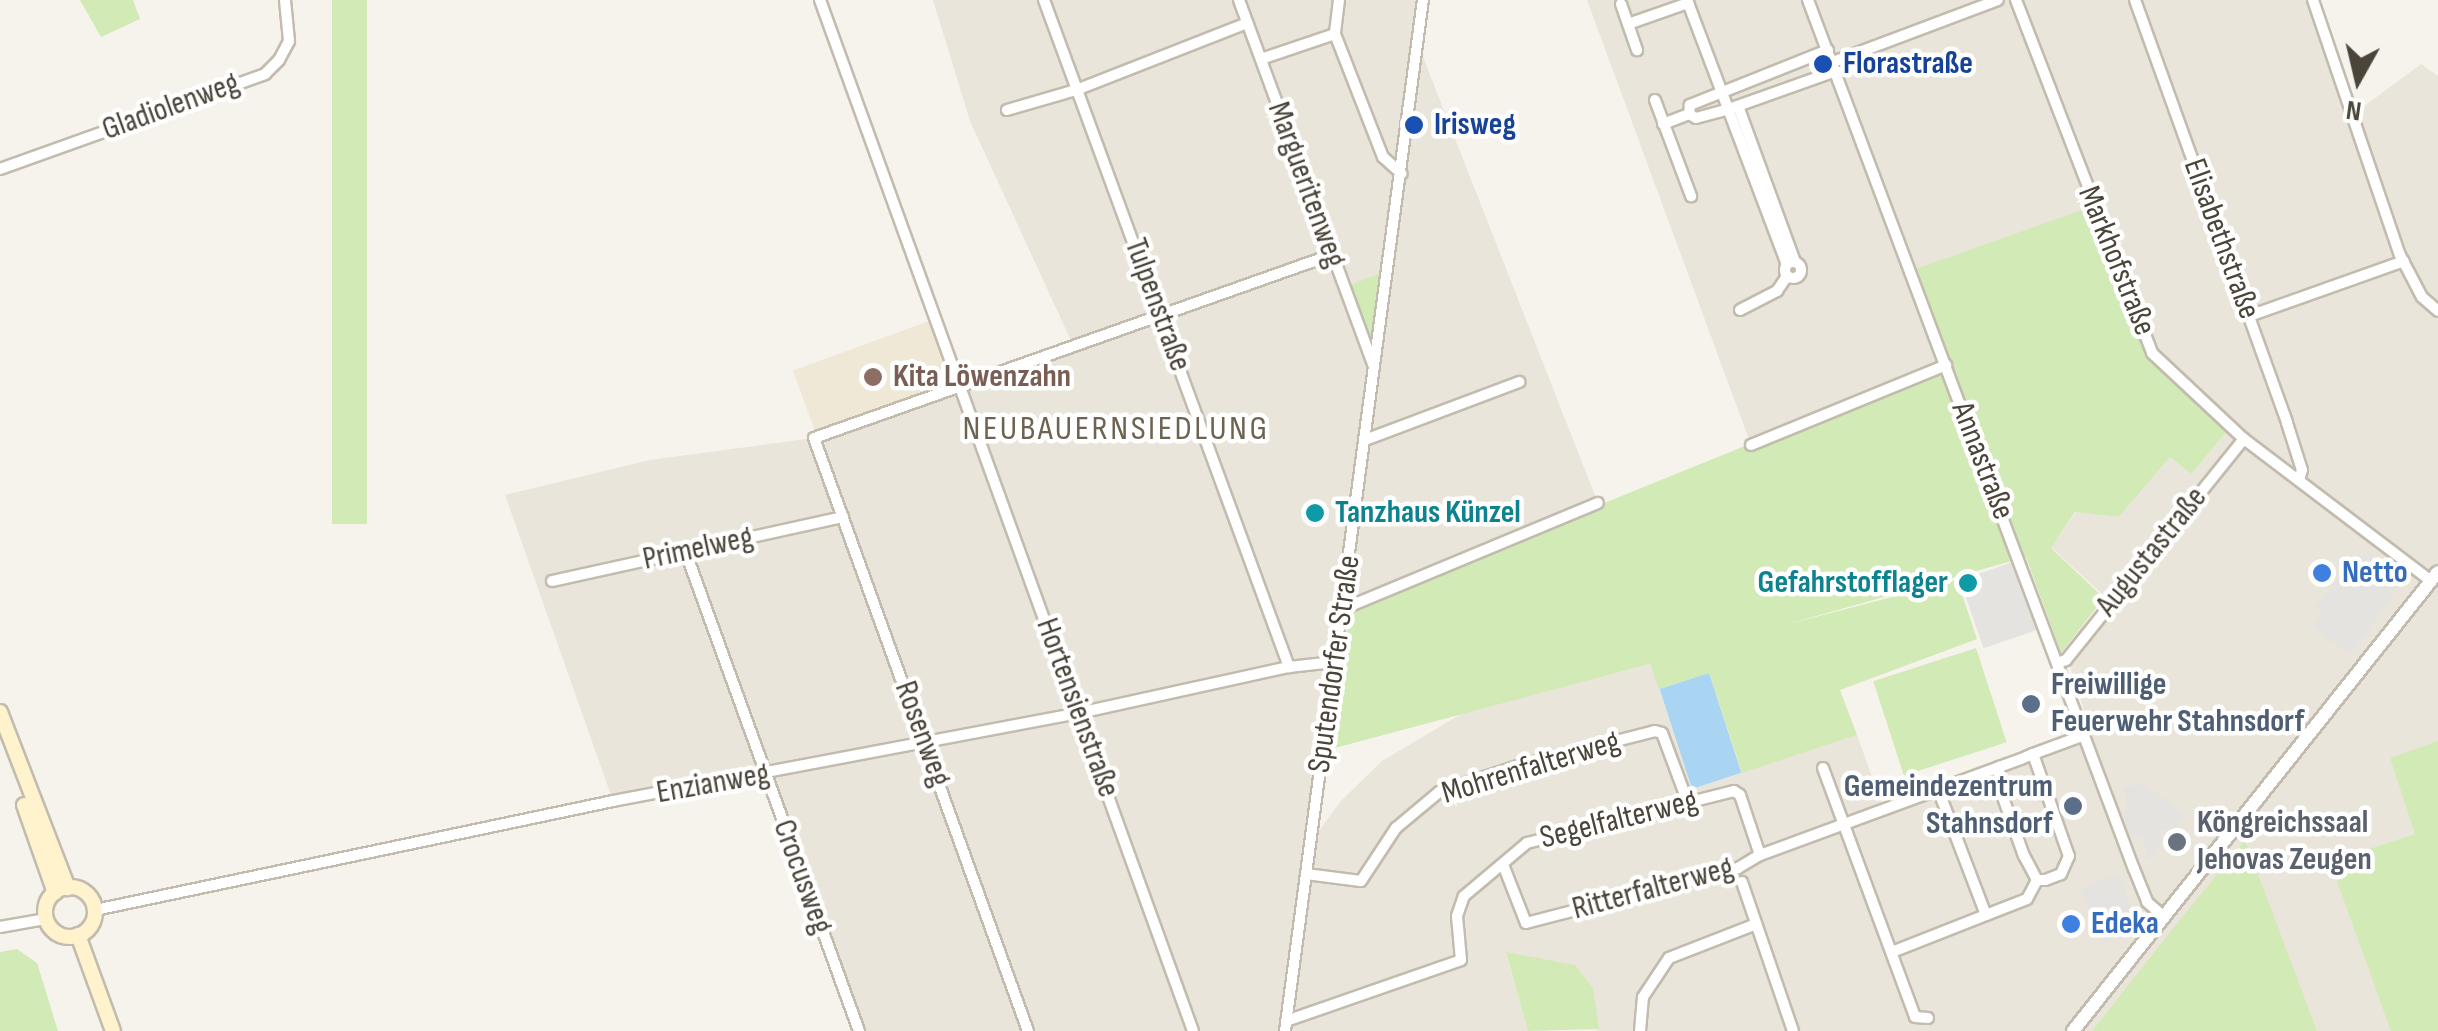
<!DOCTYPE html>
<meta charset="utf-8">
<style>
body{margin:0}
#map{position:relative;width:2438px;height:1031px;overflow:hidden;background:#f6f3ec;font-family:"Sofia Sans Condensed",sans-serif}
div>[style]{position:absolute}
.residential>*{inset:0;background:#eae5da}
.education>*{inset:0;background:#efe8d6;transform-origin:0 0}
.green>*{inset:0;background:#d2eab5;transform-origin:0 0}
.parking>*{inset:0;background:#e5e3e0;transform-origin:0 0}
.water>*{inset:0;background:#a9d4f2;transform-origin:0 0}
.roads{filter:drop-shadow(2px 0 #c2bbae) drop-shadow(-2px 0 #c2bbae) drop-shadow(0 2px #c2bbae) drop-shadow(0 -2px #c2bbae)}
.minor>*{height:10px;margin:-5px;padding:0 5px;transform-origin:5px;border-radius:5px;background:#fff}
.minor>.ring{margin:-5px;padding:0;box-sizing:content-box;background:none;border:10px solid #fff;border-radius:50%}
.tertiary>*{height:12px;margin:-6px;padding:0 6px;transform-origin:6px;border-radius:6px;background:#fff}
.secondary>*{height:14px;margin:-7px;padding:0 7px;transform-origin:7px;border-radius:7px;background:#fff3cd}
.secondary>.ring{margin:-7px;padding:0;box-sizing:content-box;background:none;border:14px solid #fff3cd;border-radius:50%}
.dots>*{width:28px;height:28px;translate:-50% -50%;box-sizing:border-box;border:5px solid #fff;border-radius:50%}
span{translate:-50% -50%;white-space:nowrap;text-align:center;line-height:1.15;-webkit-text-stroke:9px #fff;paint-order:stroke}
.transit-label{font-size:32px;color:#164399;font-weight:700}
.left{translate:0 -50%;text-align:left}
.street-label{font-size:32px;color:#4b4439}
.education-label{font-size:32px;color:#785e54;font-weight:700}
.culture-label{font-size:32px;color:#0d838f;font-weight:700}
.right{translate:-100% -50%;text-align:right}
.shop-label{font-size:32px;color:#366cbe;font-weight:700}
.service-label{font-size:32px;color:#4e5e75;font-weight:700}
.worship-label{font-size:32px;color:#5b616d;font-weight:700}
.neighbourhood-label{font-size:35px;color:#6e6250;letter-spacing:2.5px}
.north{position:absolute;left:2308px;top:30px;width:100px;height:100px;-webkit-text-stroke:8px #fff;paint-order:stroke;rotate:188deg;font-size:28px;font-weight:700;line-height:40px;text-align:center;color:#4b4439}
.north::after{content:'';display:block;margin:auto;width:35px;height:45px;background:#4b4439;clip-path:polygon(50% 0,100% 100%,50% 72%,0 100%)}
</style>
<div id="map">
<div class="residential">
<i style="clip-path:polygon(933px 0,1418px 0,1411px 53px,1423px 57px,1598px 503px,1350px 606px,1336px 604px,1304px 862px,1315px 863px,1319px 831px,1340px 802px,1382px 761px,1463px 713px,1651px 664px,1692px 789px,1857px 735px,1885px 813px,2092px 736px,2070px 666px,2113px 604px,2051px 547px,2076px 512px,2119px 517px,2170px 457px,2191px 474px,2228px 430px,2152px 353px,2093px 207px,1946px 365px,1751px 445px,1587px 0,2313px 0,2355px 113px,2421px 64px,2438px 76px,2438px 1031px,2317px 1031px,2244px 841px,2092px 1031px,1594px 1031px,1599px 1029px,1506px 953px,1528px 1031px,859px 1031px,765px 775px,613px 801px,505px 495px,650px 460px,814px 438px,1073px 345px,970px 121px)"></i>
</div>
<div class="education">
<i style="left:932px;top:320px;width:68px;height:148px;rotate:70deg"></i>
</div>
<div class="green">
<i style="clip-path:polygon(80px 0,133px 0,140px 19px,101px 37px)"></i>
<i style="left:332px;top:0;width:35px;height:524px"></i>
<i style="clip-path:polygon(2093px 206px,2146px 356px,2228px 430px,2191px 474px,2170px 457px,2119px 517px,2075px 512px,2051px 548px,2104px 598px,2061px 653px,2026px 557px,1781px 626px,1957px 580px,1977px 639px,1840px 690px,1857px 735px,1742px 773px,1709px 673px,1659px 689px,1650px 664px,1331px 749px,1350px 606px,1945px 365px,1910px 271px)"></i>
<i style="clip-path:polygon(1381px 273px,1373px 343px,1371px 344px,1348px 286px)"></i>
<i style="left:1976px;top:648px;width:99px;height:108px;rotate:72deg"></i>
<i style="clip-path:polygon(2438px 741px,2438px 1031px,2391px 1031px,2330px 862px,2415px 834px,2390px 758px)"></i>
<i style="clip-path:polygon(2245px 840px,2317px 1031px,2092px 1031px,2171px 931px)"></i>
<i style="clip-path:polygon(17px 949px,37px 963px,58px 1031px,0 1031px,0 952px)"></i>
<i style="clip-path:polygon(1506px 952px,1575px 965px,1593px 988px,1599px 1029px,1528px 1031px)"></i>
</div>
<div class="parking">
<i style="clip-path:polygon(2370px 552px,2393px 571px,2389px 577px,2400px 586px,2350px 655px,2317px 630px,2313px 625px,2322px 613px,2315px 607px,2342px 574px,2350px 579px,2360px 565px,2355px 560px,2359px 554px,2365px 558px)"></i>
<i style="left:2013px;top:562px;width:72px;height:56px;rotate:71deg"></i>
<i style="clip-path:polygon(2143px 783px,2185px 815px,2172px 832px,2163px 829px,2160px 833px,2164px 838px,2150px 861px,2140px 836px,2132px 839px,2122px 812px,2128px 810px,2124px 788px)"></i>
<i style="clip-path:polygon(2119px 873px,2133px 912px,2103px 948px,2080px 889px)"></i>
</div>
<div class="water">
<i style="left:1709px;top:673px;width:105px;height:52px;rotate:72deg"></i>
</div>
<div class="roads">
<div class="minor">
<i style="left:820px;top:0;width:1096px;rotate:70.11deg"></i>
<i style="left:1044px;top:0;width:711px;rotate:69.83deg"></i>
<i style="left:1239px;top:0;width:389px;rotate:69.8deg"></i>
<i style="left:1339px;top:0;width:34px;rotate:97deg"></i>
<i style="left:1335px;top:34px;width:132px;rotate:68.7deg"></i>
<i style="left:1383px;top:157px;width:25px;rotate:42deg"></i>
<i style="left:1687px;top:0;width:282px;rotate:69.3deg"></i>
<i style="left:1808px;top:0;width:928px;rotate:69.44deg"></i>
<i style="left:2134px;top:869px;width:35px;rotate:68deg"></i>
<i style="left:2147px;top:902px;width:23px;rotate:41deg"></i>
<i style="left:2016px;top:0;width:378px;rotate:68.9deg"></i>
<i style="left:2152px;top:353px;width:126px;rotate:43.1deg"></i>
<i style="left:2244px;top:439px;width:235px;rotate:37.2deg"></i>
<i style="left:2135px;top:0;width:449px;rotate:70.2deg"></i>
<i style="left:2287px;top:423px;width:49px;rotate:72.3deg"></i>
<i style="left:2302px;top:470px;width:10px;rotate:107deg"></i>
<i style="left:2313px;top:0;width:269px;rotate:71.2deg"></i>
<i style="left:2400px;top:255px;width:47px;rotate:62.4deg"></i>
<i style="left:2422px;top:297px;width:21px;rotate:41deg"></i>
<i style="left:1621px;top:4px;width:49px;rotate:70.8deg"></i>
<i style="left:1628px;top:24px;width:64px;rotate:-19.3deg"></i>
<i style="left:1828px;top:50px;width:149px;rotate:158.3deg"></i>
<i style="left:1690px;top:105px;width:9px;rotate:96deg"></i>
<i style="left:1689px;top:114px;width:8px;rotate:30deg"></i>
<i style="left:1696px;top:118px;width:34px;rotate:-15deg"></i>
<i style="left:1729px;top:109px;width:114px;rotate:-19.6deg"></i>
<i style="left:1261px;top:59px;width:78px;rotate:-18.7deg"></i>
<i style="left:1833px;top:62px;width:176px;rotate:-20.6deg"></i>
<i style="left:1655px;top:100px;width:103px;rotate:69.4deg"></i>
<i style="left:1738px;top:106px;width:166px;rotate:69.9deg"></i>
<i style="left:1007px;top:110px;width:72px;rotate:-16.2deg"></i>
<i style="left:1076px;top:90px;width:184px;rotate:-21.4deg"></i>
<i style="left:1663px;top:124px;width:28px;rotate:-21deg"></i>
<i style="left:0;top:169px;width:282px;rotate:-19.7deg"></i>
<i style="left:265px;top:74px;width:20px;rotate:-45deg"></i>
<i style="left:279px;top:60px;width:21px;rotate:-62deg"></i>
<i style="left:289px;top:41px;width:41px;rotate:-95.6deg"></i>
<i class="ring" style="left:1785px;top:262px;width:6px;height:6px"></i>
<i style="left:1740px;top:310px;width:42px;rotate:-27.2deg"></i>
<i style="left:1777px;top:291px;width:18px;rotate:-56deg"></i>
<i style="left:2249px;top:316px;width:164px;rotate:-19.5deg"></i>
<i style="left:1365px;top:440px;width:165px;rotate:-20.6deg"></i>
<i style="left:1751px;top:445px;width:211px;rotate:-22.3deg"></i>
<i style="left:686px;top:553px;width:508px;rotate:70.1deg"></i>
<i style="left:552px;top:581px;width:298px;rotate:-12.4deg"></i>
<i style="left:1343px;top:609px;width:276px;rotate:-22.6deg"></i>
<i style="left:2058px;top:663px;width:9px;rotate:-21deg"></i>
<i style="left:2066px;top:660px;width:284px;rotate:-51.2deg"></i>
<i style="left:2033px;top:754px;width:108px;rotate:70.6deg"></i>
<i style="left:2069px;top:856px;width:20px;rotate:114deg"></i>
<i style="left:2061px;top:874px;width:17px;rotate:159deg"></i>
<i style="left:2045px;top:880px;width:8px;rotate:180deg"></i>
<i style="left:2037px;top:880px;width:27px;rotate:-118deg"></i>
<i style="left:2024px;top:856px;width:74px;rotate:-109.7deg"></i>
<i style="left:1999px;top:786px;width:19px;rotate:-90deg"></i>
<i style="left:1999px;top:767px;width:23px;rotate:-20deg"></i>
<i style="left:2021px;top:759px;width:13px;rotate:-23deg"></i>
<i style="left:2033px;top:754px;width:52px;rotate:-20.2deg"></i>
<i style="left:1823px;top:768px;width:265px;rotate:69.7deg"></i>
<i style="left:1915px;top:1017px;width:13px;rotate:4deg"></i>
<i style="left:1504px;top:867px;width:60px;rotate:68.6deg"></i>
<i style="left:1526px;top:923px;width:219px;rotate:-14.5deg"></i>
<i style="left:1738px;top:868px;width:26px;rotate:-31deg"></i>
<i style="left:1760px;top:855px;width:255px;rotate:-20.2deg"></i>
<i style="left:1306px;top:874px;width:55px;rotate:7.3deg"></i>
<i style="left:1361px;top:881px;width:64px;rotate:-56.6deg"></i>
<i style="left:1396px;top:828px;width:56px;rotate:-39.9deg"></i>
<i style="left:1439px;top:792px;width:83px;rotate:-18.2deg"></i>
<i style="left:1518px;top:766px;width:141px;rotate:-14.3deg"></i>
<i style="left:1655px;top:731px;width:7px;rotate:16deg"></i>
<i style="left:1662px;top:733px;width:75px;rotate:69.6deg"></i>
<i style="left:1742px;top:882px;width:157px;rotate:71.1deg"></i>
<i style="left:95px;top:910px;width:529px;rotate:-11.88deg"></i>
<i style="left:613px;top:801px;width:474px;rotate:-10.7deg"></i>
<i style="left:1079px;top:713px;width:215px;rotate:-12.4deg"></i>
<i style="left:1289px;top:667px;width:45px;rotate:-6.3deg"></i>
<i style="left:1986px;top:915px;width:44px;rotate:-21.3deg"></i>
<i style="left:2027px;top:899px;width:21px;rotate:-62deg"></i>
<i style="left:0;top:927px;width:47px;rotate:-9.9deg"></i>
<i style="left:1892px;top:952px;width:101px;rotate:-21.5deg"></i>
<i style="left:1986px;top:915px;width:135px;rotate:-110.9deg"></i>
<i style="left:1286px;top:1021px;width:185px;rotate:-19.2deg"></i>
<i style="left:1461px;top:960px;width:44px;rotate:-95.2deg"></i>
<i style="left:1457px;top:916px;width:21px;rotate:-71deg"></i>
<i style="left:1464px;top:896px;width:82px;rotate:-40.1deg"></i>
<i style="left:1527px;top:843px;width:213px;rotate:-14.1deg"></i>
<i style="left:1734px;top:791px;width:7px;rotate:34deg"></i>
<i style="left:1740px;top:795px;width:63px;rotate:71.6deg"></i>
<i style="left:1028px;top:1031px;width:630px;rotate:-109.84deg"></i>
<i style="left:814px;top:438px;width:548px;rotate:-19.49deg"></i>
<i style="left:1285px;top:1031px;width:1040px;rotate:-82.38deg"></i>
<i style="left:1640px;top:1031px;width:34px;rotate:-85deg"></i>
<i style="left:1643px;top:997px;width:47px;rotate:-56.3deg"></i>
<i style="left:1669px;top:958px;width:93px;rotate:-21.3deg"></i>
</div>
<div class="tertiary">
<i style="left:2073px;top:1031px;width:586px;rotate:-51.51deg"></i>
</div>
<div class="secondary">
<i style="left:0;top:712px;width:189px;rotate:68.9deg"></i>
<i style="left:24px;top:805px;width:93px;rotate:70.6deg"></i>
<i class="ring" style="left:45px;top:887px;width:36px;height:36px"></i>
<i style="left:78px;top:935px;width:102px;rotate:70deg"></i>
</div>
</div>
<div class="dots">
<i style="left:1823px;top:64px;background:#1a4fb4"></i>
<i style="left:1414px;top:125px;background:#1a4fb4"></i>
<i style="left:873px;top:377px;background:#8d6e63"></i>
<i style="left:1315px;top:513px;background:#0f9aa8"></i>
<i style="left:2322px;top:573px;background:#3f7fe0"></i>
<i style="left:1968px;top:583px;background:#0f9aa8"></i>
<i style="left:2031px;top:704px;background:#5c6f8a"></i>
<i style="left:2073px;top:806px;background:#5c6f8a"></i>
<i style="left:2177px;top:842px;background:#6b7280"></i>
<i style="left:2071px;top:924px;background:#3f7fe0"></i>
</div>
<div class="transit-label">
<span class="left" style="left:1843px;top:64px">Florastraße</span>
<span class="left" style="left:1434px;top:125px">Irisweg</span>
</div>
<div class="street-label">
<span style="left:171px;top:107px;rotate:-20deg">Gladiolenweg</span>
<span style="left:1306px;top:185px;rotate:70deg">Margueritenweg</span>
<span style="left:2221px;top:239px;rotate:70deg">Elisabethstraße</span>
<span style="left:2116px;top:261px;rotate:68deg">Markhofstraße</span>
<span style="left:1157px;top:305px;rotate:70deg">Tulpenstraße</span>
<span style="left:1982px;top:461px;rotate:69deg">Annastraße</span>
<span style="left:698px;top:549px;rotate:-12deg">Primelweg</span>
<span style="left:2152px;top:552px;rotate:-51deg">Augustastraße</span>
<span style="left:1335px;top:664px;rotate:-82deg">Sputendorfer Straße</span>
<span style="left:1077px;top:708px;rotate:70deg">Hortensienstraße</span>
<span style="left:922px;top:734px;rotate:70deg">Rosenweg</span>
<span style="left:1531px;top:768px;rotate:-17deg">Mohrenfalterweg</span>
<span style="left:713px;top:784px;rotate:-10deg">Enzianweg</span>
<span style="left:1619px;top:820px;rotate:-14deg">Segelfalterweg</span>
<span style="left:802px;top:877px;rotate:70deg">Crocusweg</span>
<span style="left:1653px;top:889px;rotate:-15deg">Ritterfalterweg</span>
</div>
<div class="education-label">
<span class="left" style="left:893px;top:377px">Kita Löwenzahn</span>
</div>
<div class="culture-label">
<span class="left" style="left:1335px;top:513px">Tanzhaus Künzel</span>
<span class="right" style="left:1948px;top:583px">Gefahrstofflager</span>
</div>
<div class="shop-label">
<span class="left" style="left:2342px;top:573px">Netto</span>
<span class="left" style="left:2091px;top:924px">Edeka</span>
</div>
<div class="service-label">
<span class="left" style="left:2051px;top:704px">Freiwillige<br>Feuerwehr Stahnsdorf</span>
<span class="right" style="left:2053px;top:806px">Gemeindezentrum<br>Stahnsdorf</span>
</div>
<div class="worship-label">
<span class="left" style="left:2197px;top:842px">Köngreichssaal<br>Jehovas Zeugen</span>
</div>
<div class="neighbourhood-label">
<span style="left:1116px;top:429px">NEUBAUERNSIEDLUNG</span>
</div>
<div class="north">N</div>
</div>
